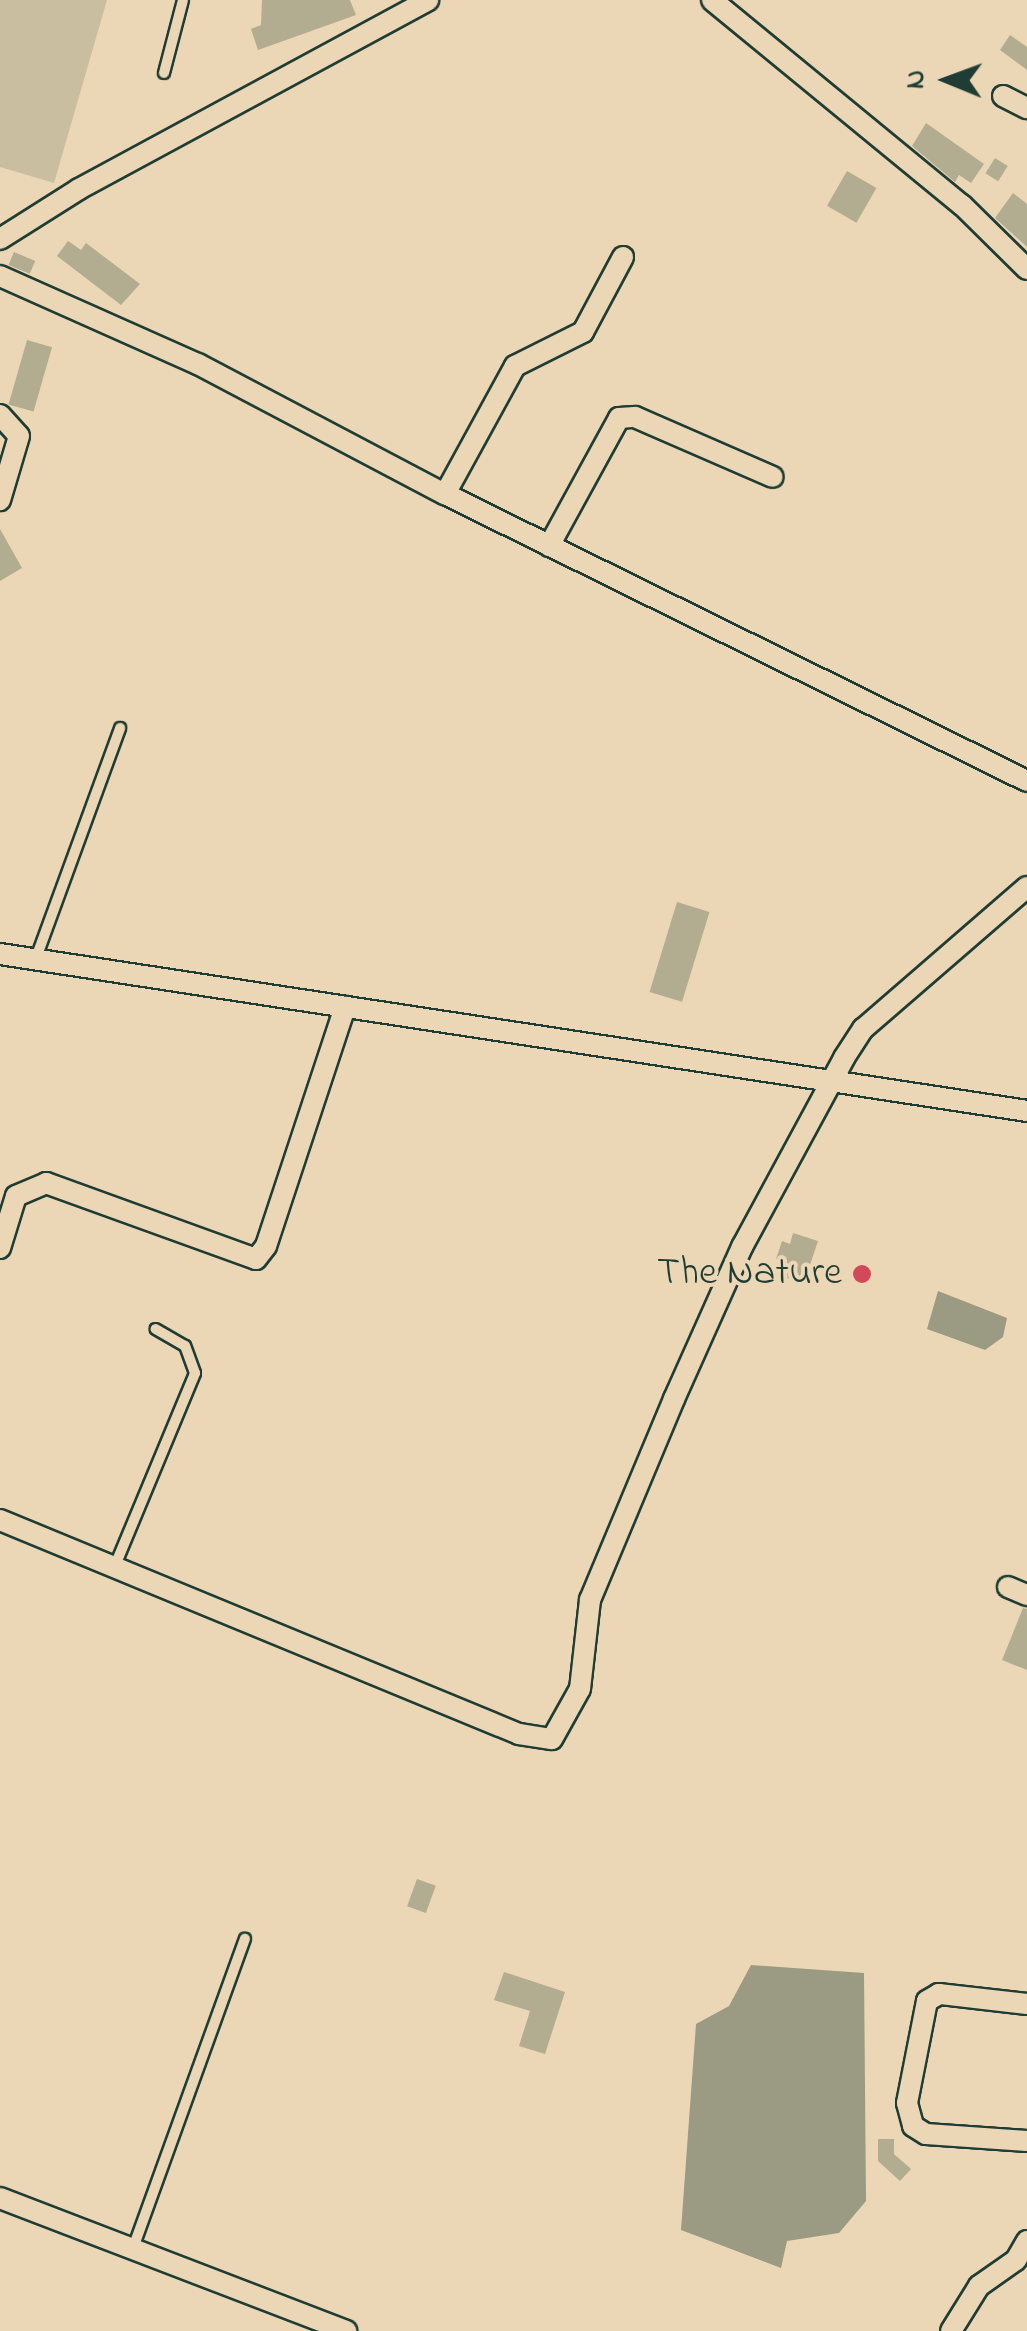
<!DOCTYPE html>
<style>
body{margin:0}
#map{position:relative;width:1027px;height:2331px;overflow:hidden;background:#ebd7b5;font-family:"Indie Flower",sans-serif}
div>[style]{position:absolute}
.green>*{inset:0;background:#cabea0}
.water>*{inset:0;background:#9a9b82}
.building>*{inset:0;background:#b2ac91;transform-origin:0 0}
.roads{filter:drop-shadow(2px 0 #1f3d34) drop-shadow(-2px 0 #1f3d34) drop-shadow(0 2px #1f3d34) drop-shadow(0 -2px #1f3d34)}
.service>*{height:10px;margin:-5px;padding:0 5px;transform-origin:5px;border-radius:5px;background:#ebd7b5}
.minor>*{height:20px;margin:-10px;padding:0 10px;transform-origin:10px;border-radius:10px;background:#ebd7b5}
.dots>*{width:28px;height:28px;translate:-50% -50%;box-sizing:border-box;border:5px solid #ebd7b5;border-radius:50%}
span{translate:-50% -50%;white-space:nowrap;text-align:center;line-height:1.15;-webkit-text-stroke:8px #ebd7b5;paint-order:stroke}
.poi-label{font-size:40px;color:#1f3d34}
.right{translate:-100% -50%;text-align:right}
.north{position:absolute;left:897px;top:30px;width:100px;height:100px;-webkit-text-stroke:8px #ebd7b5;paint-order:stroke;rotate:271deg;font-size:28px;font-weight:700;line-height:40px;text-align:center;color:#1f3d34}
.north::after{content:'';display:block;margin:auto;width:35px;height:45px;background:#1f3d34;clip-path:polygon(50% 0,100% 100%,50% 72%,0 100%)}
</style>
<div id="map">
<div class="green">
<i style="clip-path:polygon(0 0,107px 0,54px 183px,0 167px)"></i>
</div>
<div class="water">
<i style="clip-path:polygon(938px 1291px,1007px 1318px,1003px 1337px,985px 1350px,927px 1329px)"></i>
<i style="clip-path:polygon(751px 1965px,864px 1973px,866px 2201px,839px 2233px,787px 2241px,781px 2268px,681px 2230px,696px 2024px,729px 2006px)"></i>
</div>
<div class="building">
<i style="clip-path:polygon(262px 0,350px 0,356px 15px,258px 50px,251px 29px,261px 25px)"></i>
<i style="clip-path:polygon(1010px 35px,1027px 47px,1027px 70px,1000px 50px)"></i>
<i style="clip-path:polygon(926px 123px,984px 164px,971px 183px,959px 175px,955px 182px,912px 146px)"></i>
<i style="left:995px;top:158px;width:15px;height:18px;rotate:32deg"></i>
<i style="left:847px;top:171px;width:34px;height:40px;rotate:30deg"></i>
<i style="clip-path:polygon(1013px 193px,1027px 204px,1027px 247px,995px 218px)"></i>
<i style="clip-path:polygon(68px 241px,81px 250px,86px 243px,140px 284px,121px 305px,57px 256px)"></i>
<i style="left:14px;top:252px;width:23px;height:14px;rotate:23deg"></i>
<i style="left:27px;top:340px;width:26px;height:67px;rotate:16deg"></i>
<i style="clip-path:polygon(0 529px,22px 568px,0 581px)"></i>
<i style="left:677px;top:902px;width:34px;height:94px;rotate:17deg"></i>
<i style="clip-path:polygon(793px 1233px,818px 1241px,804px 1283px,780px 1276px,784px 1262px,776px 1259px,782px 1241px,790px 1244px)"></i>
<i style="clip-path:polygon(1023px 1608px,1027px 1609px,1027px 1670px,1002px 1660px)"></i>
<i style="left:417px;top:1879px;width:20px;height:29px;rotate:20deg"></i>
<i style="clip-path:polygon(504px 1972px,565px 1992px,545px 2054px,519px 2046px,530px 2011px,494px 2000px)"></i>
<i style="clip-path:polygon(878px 2139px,894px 2139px,894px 2154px,911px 2169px,900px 2181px,878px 2161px)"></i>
</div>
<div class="roads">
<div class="service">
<i style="left:164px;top:73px;width:75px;rotate:-75.4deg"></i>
<i style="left:36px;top:958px;width:245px;rotate:-69.9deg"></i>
<i style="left:114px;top:1568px;width:211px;rotate:-67.4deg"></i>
<i style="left:195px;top:1373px;width:29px;rotate:-110deg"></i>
<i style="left:185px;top:1346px;width:34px;rotate:-150deg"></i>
<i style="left:133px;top:2248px;width:329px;rotate:-70.1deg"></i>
</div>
<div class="minor">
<i style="left:712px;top:0;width:323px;rotate:39.4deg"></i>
<i style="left:962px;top:205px;width:91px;rotate:44.6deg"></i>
<i style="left:1003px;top:96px;width:27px;rotate:27deg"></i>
<i style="left:0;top:239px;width:93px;rotate:-32.3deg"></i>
<i style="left:79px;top:189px;width:397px;rotate:-28.4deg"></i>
<i style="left:0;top:276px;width:217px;rotate:24deg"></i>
<i style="left:198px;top:364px;width:279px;rotate:27.8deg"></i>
<i style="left:445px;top:494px;width:649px;rotate:26.25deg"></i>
<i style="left:0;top:415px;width:28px;rotate:48deg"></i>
<i style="left:19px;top:436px;width:67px;rotate:106.5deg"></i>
<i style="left:445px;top:494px;width:146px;rotate:-61.3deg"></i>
<i style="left:515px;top:366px;width:76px;rotate:-26.6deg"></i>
<i style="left:583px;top:332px;width:85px;rotate:-61.9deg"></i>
<i style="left:549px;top:546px;width:146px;rotate:-61.3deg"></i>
<i style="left:619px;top:418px;width:16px;rotate:-4deg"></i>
<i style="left:635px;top:417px;width:150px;rotate:23.5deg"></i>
<i style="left:0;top:954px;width:1039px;rotate:8.69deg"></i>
<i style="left:0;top:1248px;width:54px;rotate:-72.9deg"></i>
<i style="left:16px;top:1196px;width:33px;rotate:-23deg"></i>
<i style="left:46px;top:1183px;width:223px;rotate:19.9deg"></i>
<i style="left:256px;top:1259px;width:16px;rotate:-52deg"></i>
<i style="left:266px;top:1246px;width:252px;rotate:-71.7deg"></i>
<i style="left:0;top:1520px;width:561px;rotate:22.41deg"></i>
<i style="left:519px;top:1734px;width:33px;rotate:9deg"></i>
<i style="left:552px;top:1739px;width:57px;rotate:-60.8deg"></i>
<i style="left:580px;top:1689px;width:90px;rotate:-83.6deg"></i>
<i style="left:590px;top:1600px;width:218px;rotate:-67.3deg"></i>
<i style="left:674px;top:1399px;width:167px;rotate:-65.9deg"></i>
<i style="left:742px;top:1247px;width:215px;rotate:-61.6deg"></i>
<i style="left:844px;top:1058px;width:35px;rotate:-57deg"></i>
<i style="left:863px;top:1029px;width:217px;rotate:-40.9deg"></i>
<i style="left:1008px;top:1587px;width:21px;rotate:23deg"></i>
<i style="left:1027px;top:2004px;width:89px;rotate:-173.5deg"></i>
<i style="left:939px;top:1994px;width:14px;rotate:150deg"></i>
<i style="left:927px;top:2001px;width:104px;rotate:101.1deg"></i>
<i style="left:907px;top:2103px;width:24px;rotate:75deg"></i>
<i style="left:913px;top:2126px;width:15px;rotate:32deg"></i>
<i style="left:926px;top:2134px;width:101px;rotate:4deg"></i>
<i style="left:0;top:2198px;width:371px;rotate:21deg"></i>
<i style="left:951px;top:2331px;width:53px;rotate:-58.1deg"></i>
<i style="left:979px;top:2286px;width:45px;rotate:-35.1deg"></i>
<i style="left:1016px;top:2260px;width:22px;rotate:-60deg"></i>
</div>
</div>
<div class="dots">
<i style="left:862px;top:1274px;background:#d1495b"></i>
</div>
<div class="poi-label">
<span class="right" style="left:842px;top:1274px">The Nature</span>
</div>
<div class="north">N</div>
</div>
